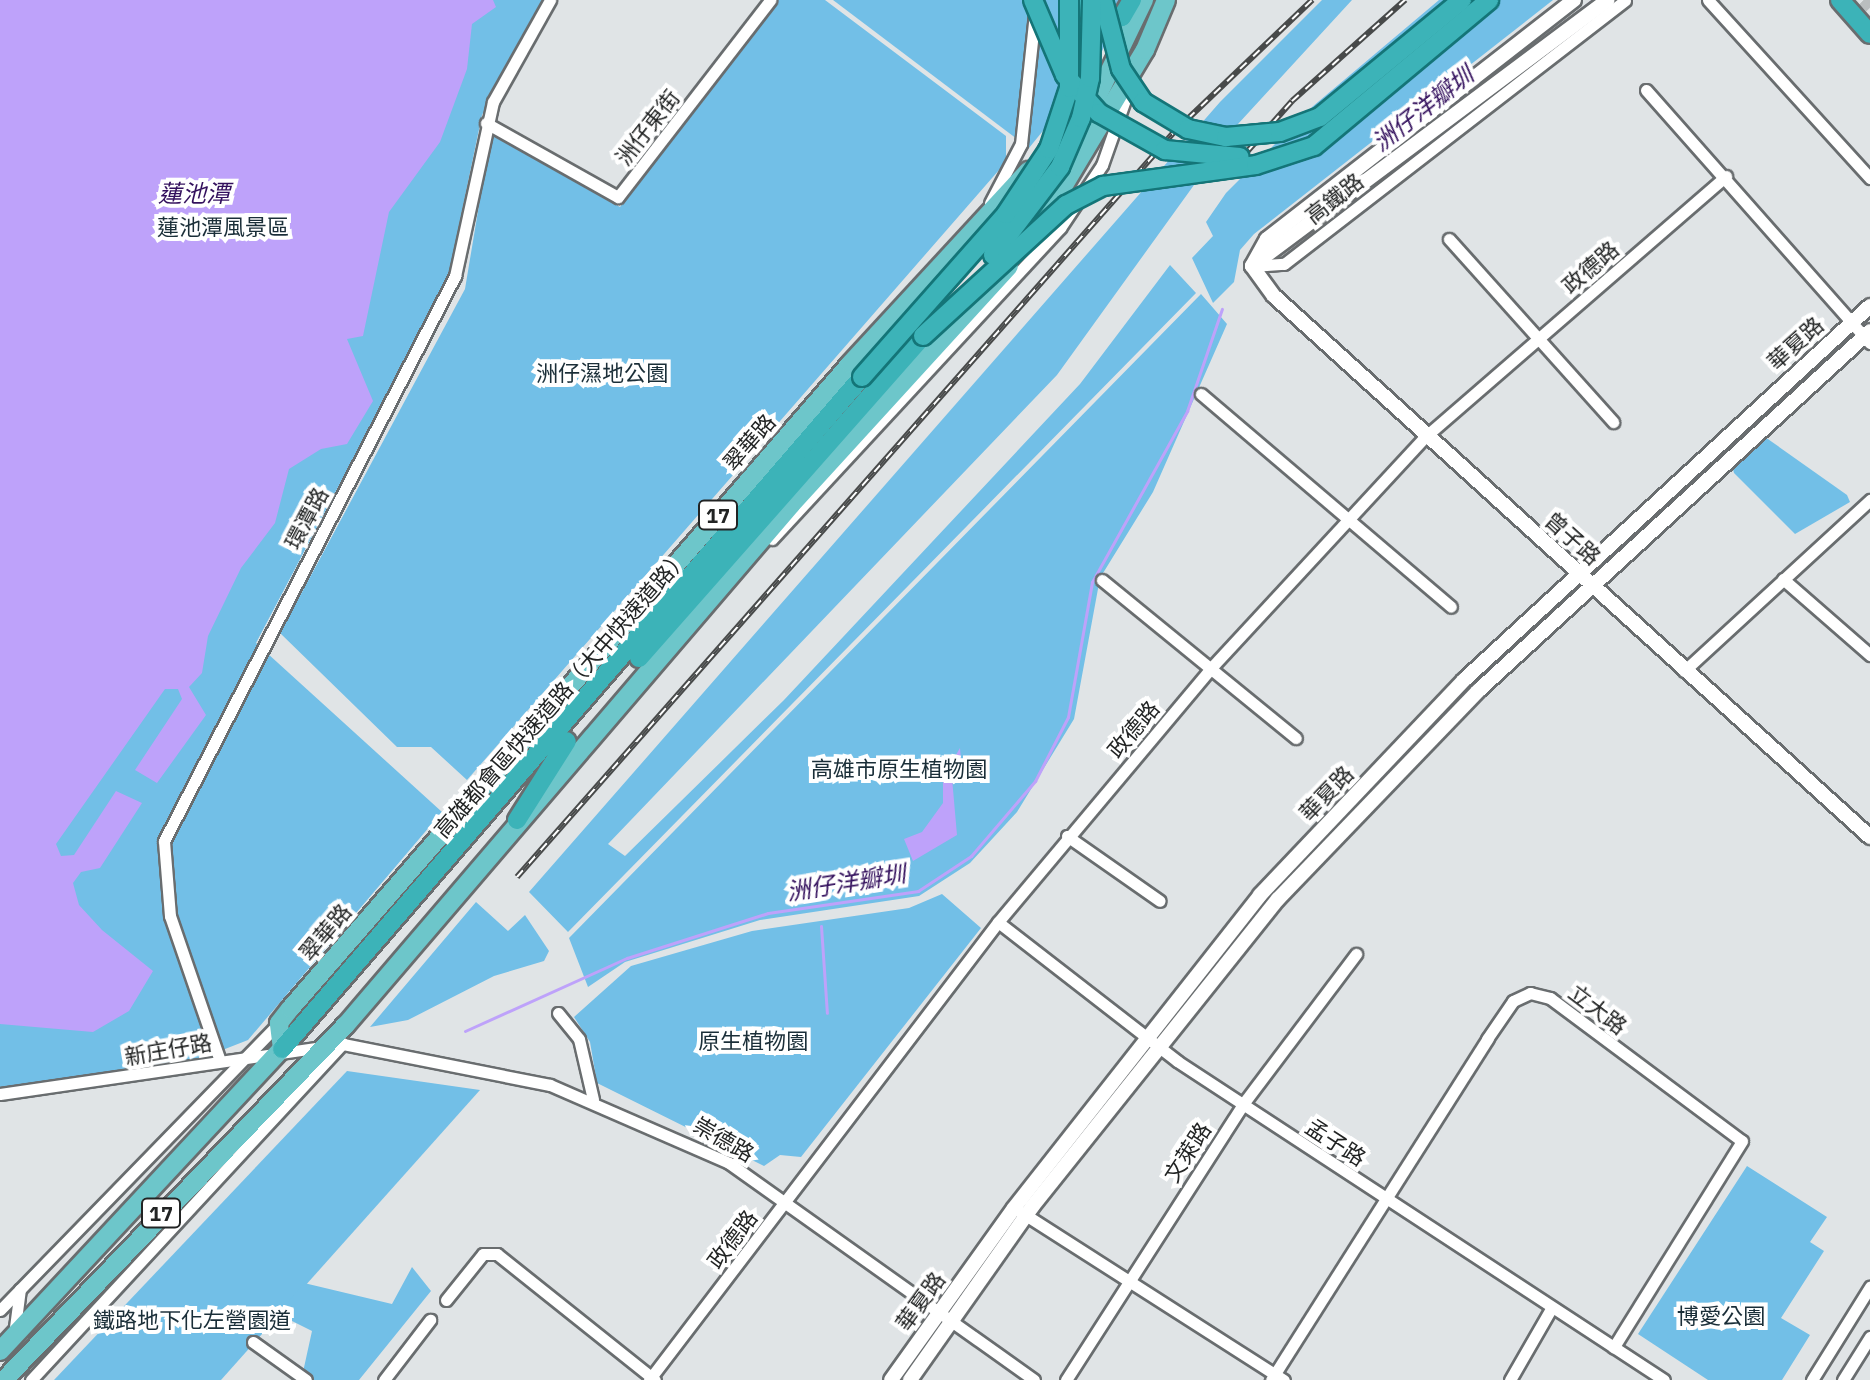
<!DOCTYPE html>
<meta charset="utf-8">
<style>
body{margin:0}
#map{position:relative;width:1870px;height:1380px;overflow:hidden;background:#e0e4e6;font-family:"IBM Plex Sans","Noto Sans TC",sans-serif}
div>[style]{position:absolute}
.green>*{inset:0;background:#72bfe7}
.water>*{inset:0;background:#bea2fa}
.stream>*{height:3px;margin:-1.5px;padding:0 1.5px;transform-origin:1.5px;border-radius:1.5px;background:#bea2fa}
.minor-tunnel>*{height:11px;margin-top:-5.5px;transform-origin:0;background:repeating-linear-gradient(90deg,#babebf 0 11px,transparent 0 16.5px)}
.roads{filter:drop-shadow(2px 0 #696d6f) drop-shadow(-2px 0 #696d6f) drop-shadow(0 2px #696d6f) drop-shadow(0 -2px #696d6f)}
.minor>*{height:11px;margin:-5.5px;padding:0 5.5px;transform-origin:5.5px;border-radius:5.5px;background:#fff}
.tertiary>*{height:14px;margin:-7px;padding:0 7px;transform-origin:7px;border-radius:7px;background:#fff}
.primary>*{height:18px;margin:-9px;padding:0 9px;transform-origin:9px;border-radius:9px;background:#6dc6ca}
.trunk>*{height:18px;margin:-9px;padding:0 9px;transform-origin:9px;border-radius:9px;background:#3cb3b8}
.rail>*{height:6px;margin-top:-3px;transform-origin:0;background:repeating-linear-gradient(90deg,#fff 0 9px,#484a4a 0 18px);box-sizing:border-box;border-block:2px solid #484a4a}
.bridges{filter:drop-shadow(2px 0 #147578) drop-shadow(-2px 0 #147578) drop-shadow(0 2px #147578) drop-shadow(0 -2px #147578)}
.trunk-bridge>*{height:18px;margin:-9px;padding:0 9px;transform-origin:9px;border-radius:9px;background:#3cb3b8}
span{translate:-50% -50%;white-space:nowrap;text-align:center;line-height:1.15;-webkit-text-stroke:8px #fff;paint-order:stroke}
.shield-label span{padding:2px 6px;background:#fff;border:2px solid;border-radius:6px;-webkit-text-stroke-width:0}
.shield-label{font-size:20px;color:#222424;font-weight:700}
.street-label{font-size:22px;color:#222424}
.park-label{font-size:22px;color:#1a2e38}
.water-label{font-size:24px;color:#33105d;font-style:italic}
</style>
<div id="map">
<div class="green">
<i style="clip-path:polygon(0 0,542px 0,482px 115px,448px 278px,256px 643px,442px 812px,248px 1040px,197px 1060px,0 1090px)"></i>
<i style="clip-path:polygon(778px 0,825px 0,1006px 136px,1006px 162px,467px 780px,431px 747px,397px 747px,280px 633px,465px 289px,491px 133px,620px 207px)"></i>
<i style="clip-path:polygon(833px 0,1125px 0,1095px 67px,1029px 148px)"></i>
<i style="clip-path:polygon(1322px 0,1352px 0,1238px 124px,1057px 375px,608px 844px,625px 856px,784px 700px,1080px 384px,1170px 265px,1196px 293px,568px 932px,529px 892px,1220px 102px)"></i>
<i style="clip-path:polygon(1439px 0,1553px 0,1254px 234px,1240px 250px,1234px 282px,1213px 303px,1192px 258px,1213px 236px,1206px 222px,1226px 193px,1312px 107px)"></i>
<i style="clip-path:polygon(1201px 294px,1227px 324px,1153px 492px,1100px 578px,1074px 719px,1017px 812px,970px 863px,919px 896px,760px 920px,625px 962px,588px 987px,569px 938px)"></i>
<i style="clip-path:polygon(1765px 437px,1847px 495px,1850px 502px,1795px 534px,1734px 473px,1732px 465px)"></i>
<i style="clip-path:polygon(942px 894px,981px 928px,801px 1157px,780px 1155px,764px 1166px,597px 1083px,590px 1042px,574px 1017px,631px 966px,752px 931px,909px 908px)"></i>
<i style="clip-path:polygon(476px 902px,508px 931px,525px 915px,549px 951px,544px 961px,494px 976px,408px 1020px,370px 1027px)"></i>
<i style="clip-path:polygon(347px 1071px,480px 1090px,221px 1380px,54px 1380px)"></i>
<i style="clip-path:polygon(1747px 1166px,1827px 1217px,1810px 1242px,1824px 1251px,1781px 1318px,1810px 1335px,1782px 1380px,1708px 1380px,1638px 1334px)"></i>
<i style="clip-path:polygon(412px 1267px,431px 1291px,359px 1380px,313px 1380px,303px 1372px,312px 1331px,278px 1314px,304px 1283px,392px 1304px)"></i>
</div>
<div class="water">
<i style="clip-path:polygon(0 0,493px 0,496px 7px,472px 24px,467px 69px,440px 142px,389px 212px,363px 336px,347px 339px,373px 401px,347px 444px,321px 449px,289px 469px,275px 523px,241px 568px,208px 636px,202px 673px,189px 687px,206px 715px,157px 783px,135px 770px,182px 699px,178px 689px,165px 689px,56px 844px,61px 856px,74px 855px,116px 791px,142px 803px,100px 868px,81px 872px,73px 883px,79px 905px,102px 930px,153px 971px,129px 1011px,93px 1032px,0 1024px)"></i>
<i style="clip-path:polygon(960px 748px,961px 760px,952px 778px,957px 835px,913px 861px,904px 839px,922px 832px,943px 803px,943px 777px)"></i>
</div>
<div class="stream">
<i style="left:1514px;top:61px;width:100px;rotate:-37.7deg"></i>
<i style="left:821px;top:926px;width:87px;rotate:86.1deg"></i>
<i style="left:465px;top:1031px;width:178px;rotate:-24.3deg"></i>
<i style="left:627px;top:958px;width:148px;rotate:-17.7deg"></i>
<i style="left:768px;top:913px;width:152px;rotate:-8.3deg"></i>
<i style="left:918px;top:891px;width:64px;rotate:-33.4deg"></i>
<i style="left:971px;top:856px;width:99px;rotate:-49.5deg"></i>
<i style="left:1035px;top:781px;width:72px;rotate:-62.7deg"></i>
<i style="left:1068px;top:717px;width:137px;rotate:-79.9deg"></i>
<i style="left:1092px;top:582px;width:196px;rotate:-60.9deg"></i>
<i style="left:1187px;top:411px;width:108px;rotate:-71.1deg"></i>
</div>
<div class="minor-tunnel">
<i style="left:1863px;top:0;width:10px;rotate:45deg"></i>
</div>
<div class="roads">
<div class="minor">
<i style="left:1708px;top:0;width:241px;rotate:47.7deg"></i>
<i style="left:1646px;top:90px;width:338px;rotate:48.5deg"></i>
<i style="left:486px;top:123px;width:151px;rotate:29.3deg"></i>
<i style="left:618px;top:197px;width:249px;rotate:-52.3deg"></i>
<i style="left:990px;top:203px;width:67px;rotate:-62.3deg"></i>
<i style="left:1021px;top:144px;width:132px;rotate:-83.9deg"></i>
<i style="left:1449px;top:239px;width:246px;rotate:48.1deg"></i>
<i style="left:1252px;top:266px;width:32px;rotate:-4deg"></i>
<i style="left:1284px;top:264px;width:431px;rotate:-37.7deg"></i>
<i style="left:1201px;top:394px;width:328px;rotate:40.4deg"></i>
<i style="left:772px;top:539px;width:424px;rotate:-47.2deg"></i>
<i style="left:1060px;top:228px;width:76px;rotate:-56.3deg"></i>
<i style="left:1102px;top:165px;width:78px;rotate:-70.6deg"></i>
<i style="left:1783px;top:579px;width:116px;rotate:41.1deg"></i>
<i style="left:1102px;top:580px;width:250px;rotate:39.2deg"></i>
<i style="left:1684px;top:671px;width:253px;rotate:-42.6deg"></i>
<i style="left:1067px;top:836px;width:113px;rotate:35deg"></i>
<i style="left:998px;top:922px;width:227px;rotate:37.8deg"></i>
<i style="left:1177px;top:1061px;width:582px;rotate:33.23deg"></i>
<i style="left:558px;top:1013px;width:33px;rotate:51deg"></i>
<i style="left:579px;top:1039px;width:62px;rotate:76.9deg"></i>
<i style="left:220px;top:1061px;width:153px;rotate:-109deg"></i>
<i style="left:170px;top:916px;width:75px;rotate:-94.6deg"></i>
<i style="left:164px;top:841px;width:636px;rotate:-62.75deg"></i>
<i style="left:455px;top:276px;width:178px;rotate:-77.7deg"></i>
<i style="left:493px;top:102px;width:117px;rotate:-60.8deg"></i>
<i style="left:0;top:1094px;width:347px;rotate:-8.3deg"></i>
<i style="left:343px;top:1044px;width:211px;rotate:11.2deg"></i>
<i style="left:550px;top:1085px;width:195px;rotate:23.5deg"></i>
<i style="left:729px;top:1163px;width:374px;rotate:35.4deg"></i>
<i style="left:1021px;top:1212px;width:312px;rotate:32.6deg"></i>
<i style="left:446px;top:1300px;width:59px;rotate:-51.2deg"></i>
<i style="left:483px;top:1254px;width:14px"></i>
<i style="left:497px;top:1254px;width:202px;rotate:38.6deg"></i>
<i style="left:0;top:1310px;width:400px;rotate:-45.8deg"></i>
<i style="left:14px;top:1335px;width:46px;rotate:-82.6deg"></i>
<i style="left:253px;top:1342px;width:65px;rotate:35.6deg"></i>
<i style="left:31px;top:1380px;width:459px;rotate:-47.2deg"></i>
<i style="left:384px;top:1380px;width:76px;rotate:-52.5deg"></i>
<i style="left:649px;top:1380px;width:576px;rotate:-52.69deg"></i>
<i style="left:998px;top:922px;width:331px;rotate:-50deg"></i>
<i style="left:1211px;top:668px;width:316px;rotate:-47.2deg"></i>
<i style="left:1426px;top:436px;width:397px;rotate:-40.9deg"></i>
<i style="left:1066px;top:1380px;width:328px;rotate:-57.3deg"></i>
<i style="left:1243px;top:1104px;width:188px;rotate:-53deg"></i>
<i style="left:1271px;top:1380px;width:404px;rotate:-57.6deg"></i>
<i style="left:1487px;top:1039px;width:46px;rotate:-55.6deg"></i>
<i style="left:1513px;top:1001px;width:19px;rotate:-25deg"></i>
<i style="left:1530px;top:993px;width:21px;rotate:14deg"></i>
<i style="left:1550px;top:998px;width:239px;rotate:36.7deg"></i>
<i style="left:1742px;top:1141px;width:243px;rotate:121.9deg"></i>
<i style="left:1510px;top:1380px;width:84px;rotate:-60.1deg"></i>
<i style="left:1812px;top:1380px;width:110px;rotate:-58.1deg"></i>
<i style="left:1843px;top:1380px;width:51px;rotate:-57.9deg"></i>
</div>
<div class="tertiary">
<i style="left:1252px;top:266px;width:37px;rotate:54deg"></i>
<i style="left:1274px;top:296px;width:805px;rotate:42.23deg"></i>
<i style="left:1252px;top:266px;width:444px;rotate:-36.8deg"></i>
<i style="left:1252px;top:266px;width:31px;rotate:-61deg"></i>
<i style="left:1267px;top:239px;width:389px;rotate:-37.9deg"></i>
<i style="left:891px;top:1380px;width:211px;rotate:-54.4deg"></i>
<i style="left:1014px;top:1208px;width:398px;rotate:-51.8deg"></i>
<i style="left:1260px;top:895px;width:296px;rotate:-46.5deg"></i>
<i style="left:1464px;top:680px;width:552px;rotate:-42.65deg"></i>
<i style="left:910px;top:1380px;width:212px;rotate:-54.8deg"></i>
<i style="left:1032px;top:1207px;width:394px;rotate:-51.4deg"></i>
<i style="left:1278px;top:899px;width:289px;rotate:-46.1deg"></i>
<i style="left:1478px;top:691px;width:532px;rotate:-42.56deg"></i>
</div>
<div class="primary">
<i style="left:1048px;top:150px;width:74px;rotate:-47.7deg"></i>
<i style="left:1098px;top:95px;width:106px;rotate:-64.2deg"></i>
<i style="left:1039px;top:227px;width:206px;rotate:-59.1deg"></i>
<i style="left:1145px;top:50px;width:54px;rotate:-67.2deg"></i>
<i style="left:0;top:1351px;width:413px;rotate:-47deg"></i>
<i style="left:282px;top:1049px;width:26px;rotate:-97deg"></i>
<i style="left:279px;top:1023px;width:18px;rotate:-52deg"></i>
<i style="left:290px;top:1009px;width:854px;rotate:-49.03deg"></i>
<i style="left:850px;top:364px;width:263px;rotate:-47.3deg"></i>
<i style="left:4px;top:1380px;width:492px;rotate:-46.1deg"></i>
<i style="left:345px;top:1026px;width:686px;rotate:-49.43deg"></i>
<i style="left:791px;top:505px;width:323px;rotate:-47.6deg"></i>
</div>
<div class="trunk">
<i style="left:1081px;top:0;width:21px;rotate:59deg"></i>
<i style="left:1092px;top:18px;width:14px;rotate:12deg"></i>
<i style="left:1106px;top:21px;width:16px;rotate:-14deg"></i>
<i style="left:1122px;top:17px;width:20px;rotate:-60deg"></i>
<i style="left:1840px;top:0;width:45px;rotate:48.6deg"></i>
<i style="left:639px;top:658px;width:429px;rotate:-48.6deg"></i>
<i style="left:517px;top:820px;width:93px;rotate:-57.7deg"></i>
<i style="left:282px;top:1049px;width:888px;rotate:-49.2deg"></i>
</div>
</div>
<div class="rail">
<i style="left:1237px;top:163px;width:83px;rotate:-48.4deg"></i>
<i style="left:1292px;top:101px;width:152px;rotate:-41.8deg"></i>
<i style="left:517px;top:877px;width:995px;rotate:-48.59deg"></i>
<i style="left:1175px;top:131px;width:190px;rotate:-43.7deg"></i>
</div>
<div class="bridges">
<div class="trunk-bridge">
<i style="left:1033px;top:0;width:82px;rotate:66.9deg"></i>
<i style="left:1065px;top:75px;width:51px;rotate:48.2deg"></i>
<i style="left:1099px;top:113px;width:76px;rotate:29.3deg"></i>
<i style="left:1165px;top:150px;width:75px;rotate:5.3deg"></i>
<i style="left:1103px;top:0;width:71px;rotate:75.4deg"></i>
<i style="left:1121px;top:69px;width:40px;rotate:56deg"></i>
<i style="left:1143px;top:102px;width:52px;rotate:31deg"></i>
<i style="left:1188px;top:129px;width:39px;rotate:12deg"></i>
<i style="left:1226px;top:137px;width:54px;rotate:-5.3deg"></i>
<i style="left:1280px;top:132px;width:43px;rotate:-20.6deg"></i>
<i style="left:1320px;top:117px;width:184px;rotate:-39.5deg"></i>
<i style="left:993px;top:255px;width:111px;rotate:-52.7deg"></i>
<i style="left:1060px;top:167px;width:53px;rotate:-66.8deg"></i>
<i style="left:1081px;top:118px;width:41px;rotate:-77.3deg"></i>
<i style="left:1090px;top:78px;width:78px;rotate:-88.5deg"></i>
<i style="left:923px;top:336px;width:194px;rotate:-42.5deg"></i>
<i style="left:1066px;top:205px;width:42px;rotate:-27.2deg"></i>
<i style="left:1103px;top:186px;width:154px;rotate:-7.8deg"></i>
<i style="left:1256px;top:165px;width:61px;rotate:-18.1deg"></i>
<i style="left:1314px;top:146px;width:228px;rotate:-39.8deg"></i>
<i style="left:862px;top:377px;width:217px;rotate:-48.5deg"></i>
<i style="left:1006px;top:214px;width:78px;rotate:-56.5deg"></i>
<i style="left:1049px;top:149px;width:64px;rotate:-71.8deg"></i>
<i style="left:1069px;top:88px;width:88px;rotate:-90deg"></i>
</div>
</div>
<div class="shield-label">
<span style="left:718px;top:515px">17</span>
<span style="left:161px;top:1213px">17</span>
</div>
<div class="street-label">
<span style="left:647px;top:127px;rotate:-52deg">洲仔東街</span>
<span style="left:1334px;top:198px;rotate:-38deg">高鐵路</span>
<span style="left:1590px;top:267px;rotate:-41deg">政德路</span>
<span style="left:1795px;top:343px;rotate:-42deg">華夏路</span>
<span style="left:749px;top:442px;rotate:-49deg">翠華路</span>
<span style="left:306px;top:518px;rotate:-62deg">環潭路</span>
<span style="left:1573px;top:538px;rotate:42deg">曾子路</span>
<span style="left:561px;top:693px;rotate:-49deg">高雄都會區快速道路（大中快速道路）</span>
<span style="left:1133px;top:729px;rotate:-50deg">政德路</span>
<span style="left:1326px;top:793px;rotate:-46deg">華夏路</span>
<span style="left:325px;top:932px;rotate:-50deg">翠華路</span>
<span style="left:1598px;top:1009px;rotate:37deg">立大路</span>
<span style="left:168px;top:1049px;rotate:-10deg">新庄仔路</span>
<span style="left:724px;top:1139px;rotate:30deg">崇德路</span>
<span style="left:1336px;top:1142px;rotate:33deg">孟子路</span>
<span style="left:1187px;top:1152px;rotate:-57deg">文萊路</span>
<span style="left:732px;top:1239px;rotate:-53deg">政德路</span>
<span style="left:920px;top:1301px;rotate:-54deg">華夏路</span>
</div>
<div class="park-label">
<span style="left:223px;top:227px">蓮池潭風景區</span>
<span style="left:602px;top:373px">洲仔濕地公園</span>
<span style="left:899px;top:769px">高雄市原生植物園</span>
<span style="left:753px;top:1041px">原生植物園</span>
<span style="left:1721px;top:1316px">博愛公園</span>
<span style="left:192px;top:1320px">鐵路地下化左營園道</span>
</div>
<div class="water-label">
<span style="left:1423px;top:109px;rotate:-38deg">洲仔洋瓣圳</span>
<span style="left:194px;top:194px">蓮池潭</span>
<span style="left:846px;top:883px;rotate:-9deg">洲仔洋瓣圳</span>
</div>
</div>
